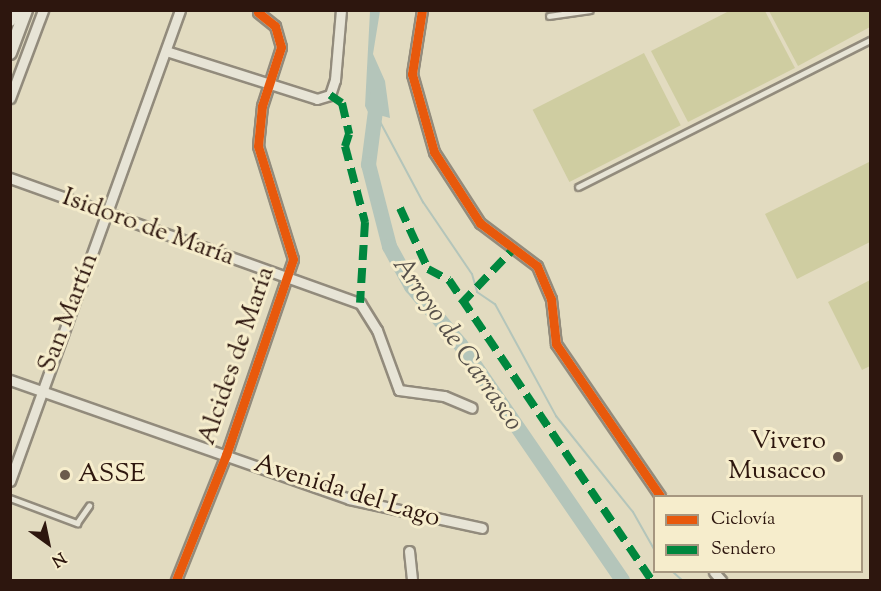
<!DOCTYPE html>
<meta charset="utf-8">
<style>
body{margin:0}
#map{position:relative;width:881px;height:591px;overflow:hidden;background:#e2dbc0;font-family:"Sorts Mill Goudy",serif}
div>[style]{position:absolute}
.green>*{inset:0;background:#cfcda1;transform-origin:0 0}
.water>*{inset:0;background:#b4c5ba}
.stream>*{height:2px;margin:-1px;padding:0 1px;transform-origin:1px;border-radius:1px;background:#b4c5ba}
.river>*{height:15px;margin:-7.5px;padding:0 7.5px;transform-origin:7.5px;border-radius:7.5px;background:#b4c5ba}
.roads{filter:drop-shadow(2px 0 #928b7c) drop-shadow(-2px 0 #928b7c) drop-shadow(0 2px #928b7c) drop-shadow(0 -2px #928b7c)}
.service>*{height:4.5px;margin:-2.25px;padding:0 2.25px;transform-origin:2.25px;border-radius:2.25px;background:#e7e4d6}
.minor>*{height:9px;margin:-4.5px;padding:0 4.5px;transform-origin:4.5px;border-radius:4.5px;background:#e7e4d6}
.secondary>*{height:12px;margin:-6px;padding:0 6px;transform-origin:6px;border-radius:6px;background:#e7e4d6}
.quiet>*{height:8px;margin-top:-4px;transform-origin:0;background:repeating-linear-gradient(90deg,#00873e 0 15px,transparent 0 23px)}
.cycleway>*{height:9px;margin:-4.5px;padding:0 4.5px;transform-origin:4.5px;border-radius:4.5px;background:#e8590c}
.dots>*{width:16px;height:16px;translate:-50% -50%;box-sizing:border-box;border:3px solid #f6edcc;border-radius:50%}
span{translate:-50% -50%;white-space:nowrap;text-align:center;line-height:1.15;-webkit-text-stroke:6px #f6edcc;paint-order:stroke}
.street-label{font-size:26px;color:#2d160e}
.poi-label{font-size:26px;color:#2d160e}
.right{translate:-100% -50%;text-align:right}
.left{translate:0 -50%;text-align:left}
.water-label{font-size:27px;color:#56504a;font-style:italic}
.frame{position:absolute;inset:0;border:12px solid #2d160e;pointer-events:none}
.legend{position:absolute;left:653px;top:495px;width:210px;height:78px;box-sizing:border-box;background:#f6edcc;border:2px solid #a69780;margin:0;padding:8px 10px;list-style:none;font-size:18px;color:#2d160e}
.legend li{display:flex;align-items:center;gap:12px;height:30px}
.legend b{width:30px;border:2px solid #a69780}
.north{position:absolute;left:18px;top:513px;width:60px;height:60px;-webkit-text-stroke:4px #f6edcc;paint-order:stroke;rotate:147deg;font-size:16px;font-weight:700;line-height:24px;text-align:center;color:#2d160e}
.north::after{content:'';display:block;margin:auto;width:21px;height:27px;background:#2d160e;clip-path:polygon(50% 0,100% 100%,50% 72%,0 100%)}
</style>
<div id="map">
<div class="green">
<i style="clip-path:polygon(729px 11px,765px 11px,795px 68px,688px 122px,651px 51px)"></i>
<i style="clip-path:polygon(769px 11px,870px 11px,870px 27px,798px 66px)"></i>
<i style="left:644px;top:53px;width:81px;height:125px;rotate:63deg"></i>
<i style="clip-path:polygon(869px 162px,870px 242px,797px 279px,765px 214px)"></i>
<i style="clip-path:polygon(870px 280px,870px 366px,862px 370px,828px 302px)"></i>
</div>
<div class="water">
<i style="clip-path:polygon(370px 11px,380px 11px,373px 54px,385px 81px,390px 118px,368px 112px,365px 106px)"></i>
</div>
<div class="stream">
<i style="left:377px;top:116px;width:98px;rotate:61.9deg"></i>
<i style="left:423px;top:202px;width:87px;rotate:55.8deg"></i>
<i style="left:472px;top:274px;width:19px;rotate:74deg"></i>
<i style="left:477px;top:292px;width:22px;rotate:34deg"></i>
<i style="left:495px;top:304px;width:128px;rotate:61.4deg"></i>
<i style="left:556px;top:416px;width:123px;rotate:51.3deg"></i>
<i style="left:633px;top:512px;width:43px;rotate:60.4deg"></i>
<i style="left:673px;top:572px;width:12px;rotate:42deg"></i>
</div>
<div class="river">
<i style="left:377px;top:95px;width:70px;rotate:97.4deg"></i>
<i style="left:368px;top:164px;width:85px;rotate:75.6deg"></i>
<i style="left:389px;top:246px;width:46px;rotate:61.2deg"></i>
<i style="left:411px;top:286px;width:76px;rotate:49.8deg"></i>
<i style="left:460px;top:344px;width:286px;rotate:55.5deg"></i>
</div>
<div class="roads">
<div class="service">
<i style="left:549px;top:16px;width:41px;rotate:-8.3deg"></i>
<i style="left:578px;top:187px;width:327px;rotate:-26.7deg"></i>
<i style="left:10px;top:498px;width:72px;rotate:20.5deg"></i>
<i style="left:77px;top:523px;width:21px;rotate:-55deg"></i>
</div>
<div class="minor">
<i style="left:422px;top:10px;width:65px;rotate:98.9deg"></i>
<i style="left:412px;top:74px;width:81px;rotate:74.2deg"></i>
<i style="left:434px;top:152px;width:85px;rotate:57.1deg"></i>
<i style="left:480px;top:223px;width:71px;rotate:37deg"></i>
<i style="left:537px;top:266px;width:36px;rotate:67deg"></i>
<i style="left:551px;top:299px;width:45px;rotate:83.7deg"></i>
<i style="left:556px;top:344px;width:184px;rotate:55.6deg"></i>
<i style="left:166px;top:51px;width:158px;rotate:17.6deg"></i>
<i style="left:317px;top:99px;width:14px;rotate:-17deg"></i>
<i style="left:330px;top:95px;width:16px;rotate:-72deg"></i>
<i style="left:335px;top:80px;width:70px;rotate:-85.1deg"></i>
<i style="left:10px;top:98px;width:94px;rotate:-69.4deg"></i>
<i style="left:10px;top:178px;width:372px;rotate:19.7deg"></i>
<i style="left:360px;top:303px;width:32px;rotate:58deg"></i>
<i style="left:377px;top:330px;width:64px;rotate:69.9deg"></i>
<i style="left:399px;top:390px;width:45px;rotate:7.6deg"></i>
<i style="left:444px;top:396px;width:30px;rotate:23deg"></i>
<i style="left:10px;top:380px;width:359px;rotate:19.3deg"></i>
<i style="left:349px;top:499px;width:136px;rotate:12.3deg"></i>
<i style="left:10px;top:481px;width:501px;rotate:-70.15deg"></i>
<i style="left:409px;top:551px;width:29px;rotate:84deg"></i>
<i style="left:714px;top:572px;width:11px;rotate:49deg"></i>
<i style="left:176px;top:580px;width:135px;rotate:-68.2deg"></i>
<i style="left:226px;top:455px;width:207px;rotate:-71.1deg"></i>
<i style="left:293px;top:259px;width:118px;rotate:-107.2deg"></i>
<i style="left:258px;top:146px;width:40px;rotate:-84.3deg"></i>
<i style="left:262px;top:106px;width:62px;rotate:-72.1deg"></i>
<i style="left:281px;top:47px;width:22px;rotate:-106deg"></i>
<i style="left:275px;top:26px;width:22px;rotate:-141deg"></i>
</div>
<div class="secondary">
<i style="left:10px;top:20px;width:11px;rotate:-68deg"></i>
<i style="left:10px;top:53px;width:46px;rotate:-69.6deg"></i>
</div>
</div>
<div class="quiet">
<i style="left:330px;top:95px;width:14px;rotate:34deg"></i>
<i style="left:342px;top:103px;width:32px;rotate:77deg"></i>
<i style="left:349px;top:134px;width:13px;rotate:108deg"></i>
<i style="left:345px;top:146px;width:79px;rotate:75.3deg"></i>
<i style="left:365px;top:222px;width:81px;rotate:93.5deg"></i>
<i style="left:400px;top:208px;width:67px;rotate:65.3deg"></i>
<i style="left:428px;top:269px;width:24px;rotate:28deg"></i>
<i style="left:449px;top:280px;width:362px;rotate:56deg"></i>
<i style="left:461px;top:304px;width:79px;rotate:-46.5deg"></i>
</div>
<div class="cycleway">
<i style="left:422px;top:10px;width:65px;rotate:98.9deg"></i>
<i style="left:412px;top:74px;width:81px;rotate:74.2deg"></i>
<i style="left:434px;top:152px;width:85px;rotate:57.1deg"></i>
<i style="left:480px;top:223px;width:71px;rotate:37deg"></i>
<i style="left:537px;top:266px;width:36px;rotate:67deg"></i>
<i style="left:551px;top:299px;width:45px;rotate:83.7deg"></i>
<i style="left:556px;top:344px;width:184px;rotate:55.6deg"></i>
<i style="left:176px;top:580px;width:135px;rotate:-68.2deg"></i>
<i style="left:226px;top:455px;width:207px;rotate:-71.1deg"></i>
<i style="left:293px;top:259px;width:118px;rotate:-107.2deg"></i>
<i style="left:258px;top:146px;width:40px;rotate:-84.3deg"></i>
<i style="left:262px;top:106px;width:62px;rotate:-72.1deg"></i>
<i style="left:281px;top:47px;width:22px;rotate:-106deg"></i>
<i style="left:275px;top:26px;width:22px;rotate:-141deg"></i>
</div>
<div class="dots">
<i style="left:838px;top:457px;background:#6c5b4c"></i>
<i style="left:65px;top:475px;background:#6c5b4c"></i>
</div>
<div class="street-label">
<span style="left:148px;top:228px;rotate:20deg">Isidoro de María</span>
<span style="left:69px;top:313px;rotate:-69deg">San Martín</span>
<span style="left:237px;top:356px;rotate:-71deg">Alcides de María</span>
<span style="left:347px;top:492px;rotate:17deg">Avenida del Lago</span>
</div>
<div class="poi-label">
<span class="right" style="left:826px;top:457px">Vivero<br>Musacco</span>
<span class="left" style="left:78px;top:475px">ASSE</span>
</div>
<div class="water-label">
<span style="left:457px;top:344px;rotate:55deg">Arroyo de Carrasco</span>
</div>
<div class="frame"></div>
<ul class="legend">
<li><b style="height:8px;background:#e8590c"></b>Ciclovía</li>
<li><b style="height:8px;background:#00873e"></b>Sendero</li>
</ul>
<div class="north">N</div>
</div>
